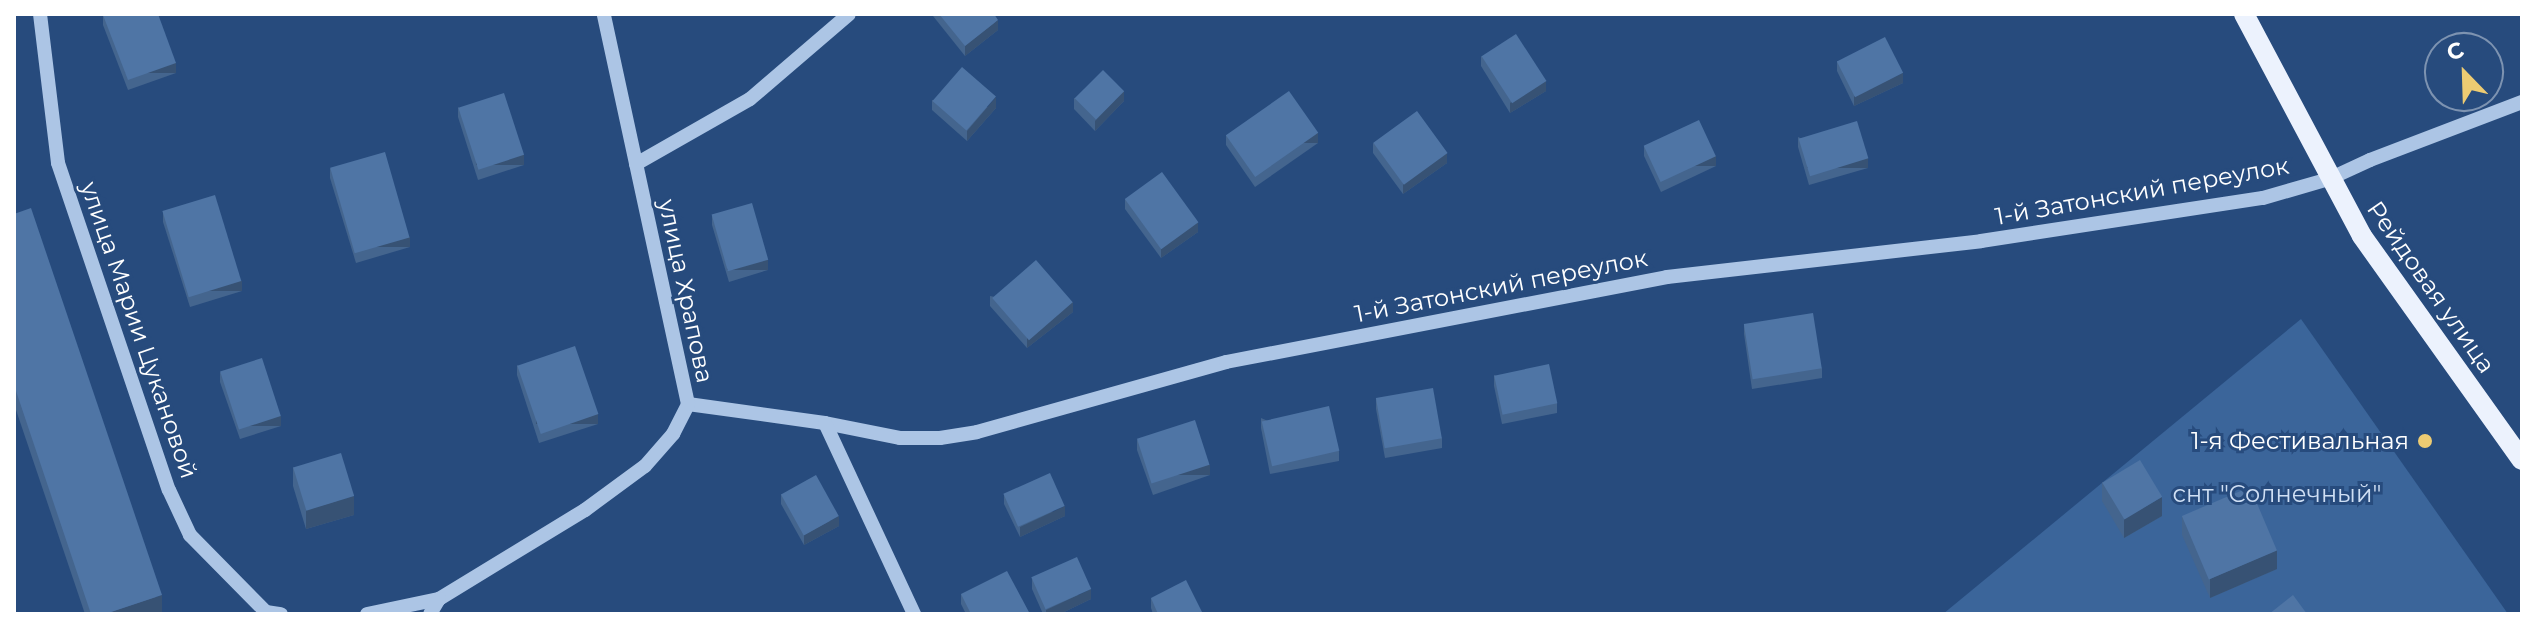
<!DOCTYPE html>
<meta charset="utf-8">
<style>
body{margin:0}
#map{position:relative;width:2536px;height:628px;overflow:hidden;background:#274b7d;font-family:Montserrat,sans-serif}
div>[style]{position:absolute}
.green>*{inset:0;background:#3b659a}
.minor>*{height:14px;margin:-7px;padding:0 7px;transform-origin:7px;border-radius:7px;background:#acc5e5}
.major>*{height:20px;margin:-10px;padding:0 10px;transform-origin:10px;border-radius:10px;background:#ecf2fd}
.wall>*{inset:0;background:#44658e}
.shaded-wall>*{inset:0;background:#375274;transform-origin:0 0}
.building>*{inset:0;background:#4f75a5;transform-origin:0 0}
.dots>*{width:22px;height:22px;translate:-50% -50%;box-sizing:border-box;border:4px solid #274b7d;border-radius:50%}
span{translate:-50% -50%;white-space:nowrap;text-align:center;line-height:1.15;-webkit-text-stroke:6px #274b7d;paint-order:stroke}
.street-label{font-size:24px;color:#fff}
.poi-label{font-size:24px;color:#fff}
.right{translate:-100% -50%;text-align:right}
.park-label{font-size:24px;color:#cfdff4}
.frame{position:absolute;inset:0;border:16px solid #fff;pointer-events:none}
.north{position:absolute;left:2424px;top:32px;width:80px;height:80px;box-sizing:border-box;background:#274b7d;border:2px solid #7d93b1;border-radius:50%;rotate:337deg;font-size:22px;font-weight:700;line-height:32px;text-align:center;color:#fff}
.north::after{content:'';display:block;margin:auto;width:28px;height:36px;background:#edcb72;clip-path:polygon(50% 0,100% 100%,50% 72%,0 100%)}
</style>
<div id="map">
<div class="green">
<i style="clip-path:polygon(2301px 319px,2508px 614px,1943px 614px)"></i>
</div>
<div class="minor">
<i style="left:40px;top:14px;width:150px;rotate:83.1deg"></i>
<i style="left:58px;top:163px;width:345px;rotate:71.3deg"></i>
<i style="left:169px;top:490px;width:50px;rotate:65deg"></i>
<i style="left:190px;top:535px;width:108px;rotate:45.4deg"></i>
<i style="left:266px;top:612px;width:15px;rotate:8deg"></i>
<i style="left:636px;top:164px;width:131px;rotate:-29.7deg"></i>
<i style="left:750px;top:99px;width:130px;rotate:-40.6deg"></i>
<i style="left:688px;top:404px;width:138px;rotate:7.9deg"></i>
<i style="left:825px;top:423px;width:76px;rotate:11.3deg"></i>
<i style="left:900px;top:438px;width:40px"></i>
<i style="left:940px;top:438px;width:37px;rotate:-9deg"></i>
<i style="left:977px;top:432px;width:259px;rotate:-15.7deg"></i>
<i style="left:1226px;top:362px;width:449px;rotate:-10.9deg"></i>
<i style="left:1667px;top:277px;width:316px;rotate:-6.5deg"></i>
<i style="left:1981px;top:241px;width:285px;rotate:-8.7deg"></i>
<i style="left:2263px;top:198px;width:69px;rotate:-16.1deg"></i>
<i style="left:2329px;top:179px;width:45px;rotate:-24.9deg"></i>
<i style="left:2370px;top:160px;width:163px;rotate:-20.9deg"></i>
<i style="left:825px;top:423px;width:211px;rotate:65deg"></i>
<i style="left:439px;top:599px;width:171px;rotate:-31.4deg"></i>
<i style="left:585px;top:510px;width:74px;rotate:-36.3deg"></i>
<i style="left:645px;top:466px;width:43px;rotate:-48.8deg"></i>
<i style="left:673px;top:434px;width:34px;rotate:-63deg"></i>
<i style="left:688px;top:404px;width:399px;rotate:-102.2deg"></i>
<i style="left:367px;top:614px;width:74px;rotate:-11.8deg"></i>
<i style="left:439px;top:599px;width:17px;rotate:121deg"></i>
</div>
<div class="major">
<i style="left:2244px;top:14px;width:251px;rotate:62deg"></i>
<i style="left:2362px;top:236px;width:275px;rotate:54.5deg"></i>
</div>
<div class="wall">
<i style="clip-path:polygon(933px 14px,994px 14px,998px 30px,965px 56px,933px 16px)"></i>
<i style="clip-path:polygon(103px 15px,176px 73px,128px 90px,103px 25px)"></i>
<i style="clip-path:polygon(1481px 56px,1546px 91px,1510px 113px,1481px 66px)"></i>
<i style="clip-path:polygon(1837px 61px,1903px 83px,1854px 106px,1837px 71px)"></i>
<i style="clip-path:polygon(1074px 98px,1124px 101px,1095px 131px,1074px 109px)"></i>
<i style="clip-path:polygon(932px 100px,996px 108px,967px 141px,932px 110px)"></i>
<i style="clip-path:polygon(458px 107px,524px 165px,478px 180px,458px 117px)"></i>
<i style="clip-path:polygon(1226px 135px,1318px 143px,1255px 187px,1226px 145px)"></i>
<i style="clip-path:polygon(1798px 137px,1868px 168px,1809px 185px,1798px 147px)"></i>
<i style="clip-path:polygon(1373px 143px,1447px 163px,1403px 194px,1373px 153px)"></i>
<i style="clip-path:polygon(1644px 146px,1716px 166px,1661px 192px,1644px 156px)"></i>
<i style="clip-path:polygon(330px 168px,410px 247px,356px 263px,330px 178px)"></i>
<i style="clip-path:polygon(1125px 199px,1198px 232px,1161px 258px,1125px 209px)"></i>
<i style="clip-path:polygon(163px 212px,242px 291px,190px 307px,163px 222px)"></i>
<i style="clip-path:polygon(14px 214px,162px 613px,85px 614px,14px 404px)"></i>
<i style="clip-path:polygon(712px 215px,768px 270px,729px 282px,712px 225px)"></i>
<i style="clip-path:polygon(990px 296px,1073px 312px,1027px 348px,990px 306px)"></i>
<i style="clip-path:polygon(1744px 324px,1822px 368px,1822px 378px,1752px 389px,1744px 334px)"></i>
<i style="clip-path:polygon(517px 365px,598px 424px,539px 443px,517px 375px)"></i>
<i style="clip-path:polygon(220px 372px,281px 426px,240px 439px,220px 382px)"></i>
<i style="clip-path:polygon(1494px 375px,1557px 403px,1557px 413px,1502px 424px,1494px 386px)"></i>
<i style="clip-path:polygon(1376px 399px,1442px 438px,1442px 448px,1385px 458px,1376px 409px)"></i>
<i style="clip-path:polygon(1261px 418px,1339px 451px,1339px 461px,1270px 474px,1261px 428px)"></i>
<i style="clip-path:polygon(1137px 440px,1210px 475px,1153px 495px,1137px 450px)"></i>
<i style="clip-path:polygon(293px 467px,354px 515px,306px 529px,293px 486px)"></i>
<i style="clip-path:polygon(2102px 482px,2162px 516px,2124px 538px,2102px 501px)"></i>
<i style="clip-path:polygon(781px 494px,839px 526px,804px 545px,781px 504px)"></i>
<i style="clip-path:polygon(1004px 494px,1065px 516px,1020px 537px,1004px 504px)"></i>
<i style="clip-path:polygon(2182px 516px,2277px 569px,2210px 598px,2182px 535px)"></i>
<i style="clip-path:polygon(1032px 579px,1091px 599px,1060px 614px,1043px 614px,1032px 589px)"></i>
<i style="clip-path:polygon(961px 594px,1030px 614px,966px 614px,961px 604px)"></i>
<i style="clip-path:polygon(1151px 598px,1203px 614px,1153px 614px,1151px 608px)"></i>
</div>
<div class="shaded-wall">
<i style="clip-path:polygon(998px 20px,998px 30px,965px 56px,965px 46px)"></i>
<i style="left:176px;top:63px;width:10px;height:51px;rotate:90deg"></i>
<i style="clip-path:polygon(1903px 73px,1903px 83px,1854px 106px,1854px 96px)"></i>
<i style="clip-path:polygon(1546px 81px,1546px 91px,1510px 113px,1510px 103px)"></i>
<i style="clip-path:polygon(1124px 91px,1124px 101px,1095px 131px,1095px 121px)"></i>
<i style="clip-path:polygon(996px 97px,996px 108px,967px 141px,967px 131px)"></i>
<i style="left:1318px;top:133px;width:10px;height:77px;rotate:90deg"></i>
<i style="clip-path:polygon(1447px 153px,1447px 163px,1403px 194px,1403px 184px)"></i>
<i style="left:524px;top:155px;width:10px;height:48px;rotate:90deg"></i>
<i style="left:1716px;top:156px;width:10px;height:61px;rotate:90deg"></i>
<i style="left:1868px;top:158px;width:10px;height:61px;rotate:90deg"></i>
<i style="clip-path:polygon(1198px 222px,1198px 232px,1161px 258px,1161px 248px)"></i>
<i style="left:410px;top:237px;width:10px;height:56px;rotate:90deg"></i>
<i style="left:768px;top:260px;width:10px;height:41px;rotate:90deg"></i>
<i style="left:242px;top:281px;width:10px;height:54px;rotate:90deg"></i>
<i style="clip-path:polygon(1073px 302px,1073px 312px,1027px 348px,1027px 338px)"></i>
<i style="left:598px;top:414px;width:10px;height:62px;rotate:90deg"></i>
<i style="left:281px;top:416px;width:10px;height:43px;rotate:90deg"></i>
<i style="left:1210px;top:465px;width:10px;height:60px;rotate:90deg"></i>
<i style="clip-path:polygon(354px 496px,354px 515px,306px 529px,306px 510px)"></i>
<i style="clip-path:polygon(2162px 497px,2162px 516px,2124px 538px,2124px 519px)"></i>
<i style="clip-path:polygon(1065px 506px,1065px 516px,1020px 537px,1020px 527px)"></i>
<i style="clip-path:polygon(839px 516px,839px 526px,804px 545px,804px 535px)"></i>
<i style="clip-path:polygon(2277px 550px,2277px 569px,2210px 598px,2210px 579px)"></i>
<i style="clip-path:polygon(1091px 589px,1091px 599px,1060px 614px,1046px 614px,1046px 610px)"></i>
<i style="clip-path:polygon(162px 595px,162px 613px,160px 614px,105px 614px)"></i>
</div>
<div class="building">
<i style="clip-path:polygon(106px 14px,158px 14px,176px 63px,128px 80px,103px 15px)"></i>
<i style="clip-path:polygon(939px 14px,994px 14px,998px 20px,965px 46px)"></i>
<i style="left:1516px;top:34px;width:56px;height:41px;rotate:57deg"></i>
<i style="left:1885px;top:37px;width:40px;height:54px;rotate:63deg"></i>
<i style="left:962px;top:67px;width:45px;height:45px;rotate:41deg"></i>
<i style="left:1103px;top:70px;width:30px;height:40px;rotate:45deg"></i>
<i style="left:1289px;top:91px;width:51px;height:77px;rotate:55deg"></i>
<i style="left:504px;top:93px;width:65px;height:48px;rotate:72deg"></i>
<i style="left:1417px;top:111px;width:52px;height:54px;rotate:54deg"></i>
<i style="left:1699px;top:120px;width:40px;height:61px;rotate:65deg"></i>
<i style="left:1857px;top:121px;width:39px;height:61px;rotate:73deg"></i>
<i style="left:385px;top:152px;width:89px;height:57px;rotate:74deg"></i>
<i style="left:1162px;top:172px;width:62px;height:46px;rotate:54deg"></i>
<i style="left:215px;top:195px;width:90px;height:55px;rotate:73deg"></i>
<i style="left:752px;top:203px;width:59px;height:42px;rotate:74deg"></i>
<i style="clip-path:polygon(31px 208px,162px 595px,105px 614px,91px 614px,14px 385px,14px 214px)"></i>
<i style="left:1036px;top:260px;width:56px;height:58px;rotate:49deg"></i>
<i style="left:1813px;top:313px;width:56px;height:70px;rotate:81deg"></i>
<i style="left:575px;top:346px;width:72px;height:61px;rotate:71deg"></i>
<i style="left:262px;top:358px;width:61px;height:44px;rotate:72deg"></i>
<i style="left:1549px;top:364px;width:40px;height:56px;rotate:78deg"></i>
<i style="left:1433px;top:388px;width:51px;height:58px;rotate:80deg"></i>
<i style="left:1329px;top:406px;width:46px;height:69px;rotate:77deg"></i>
<i style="left:1195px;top:420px;width:47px;height:61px;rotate:72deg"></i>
<i style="left:341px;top:453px;width:45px;height:50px;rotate:73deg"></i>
<i style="left:2140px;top:460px;width:43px;height:44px;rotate:59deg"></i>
<i style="left:1050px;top:473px;width:36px;height:51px;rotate:66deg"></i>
<i style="left:816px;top:475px;width:47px;height:40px;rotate:61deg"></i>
<i style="left:2250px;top:487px;width:69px;height:74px;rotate:67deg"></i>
<i style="left:1077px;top:557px;width:35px;height:50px;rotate:66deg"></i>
<i style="clip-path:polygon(1007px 571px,1030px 614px,971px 614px,961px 594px)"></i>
<i style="clip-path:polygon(1186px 580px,1203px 614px,1158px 614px,1151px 598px)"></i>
<i style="clip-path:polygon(2293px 595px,2307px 614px,2269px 614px)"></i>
</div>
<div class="dots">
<i style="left:2425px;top:441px;background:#edcb72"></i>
</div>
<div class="street-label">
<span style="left:2142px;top:191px;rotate:-10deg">1-й Затонский переулок</span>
<span style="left:1501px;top:286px;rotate:-11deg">1-й Затонский переулок</span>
<span style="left:2431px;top:287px;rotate:55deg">Рейдовая улица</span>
<span style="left:686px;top:291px;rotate:78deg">улица Храпова</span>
<span style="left:139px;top:330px;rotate:71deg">улица Марии Цукановой</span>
</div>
<div class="poi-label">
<span class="right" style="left:2409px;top:441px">1-я Фестивальная</span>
</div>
<div class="park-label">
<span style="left:2277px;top:494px">снт "Солнечный"</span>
</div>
<div class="frame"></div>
<div class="north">С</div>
</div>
